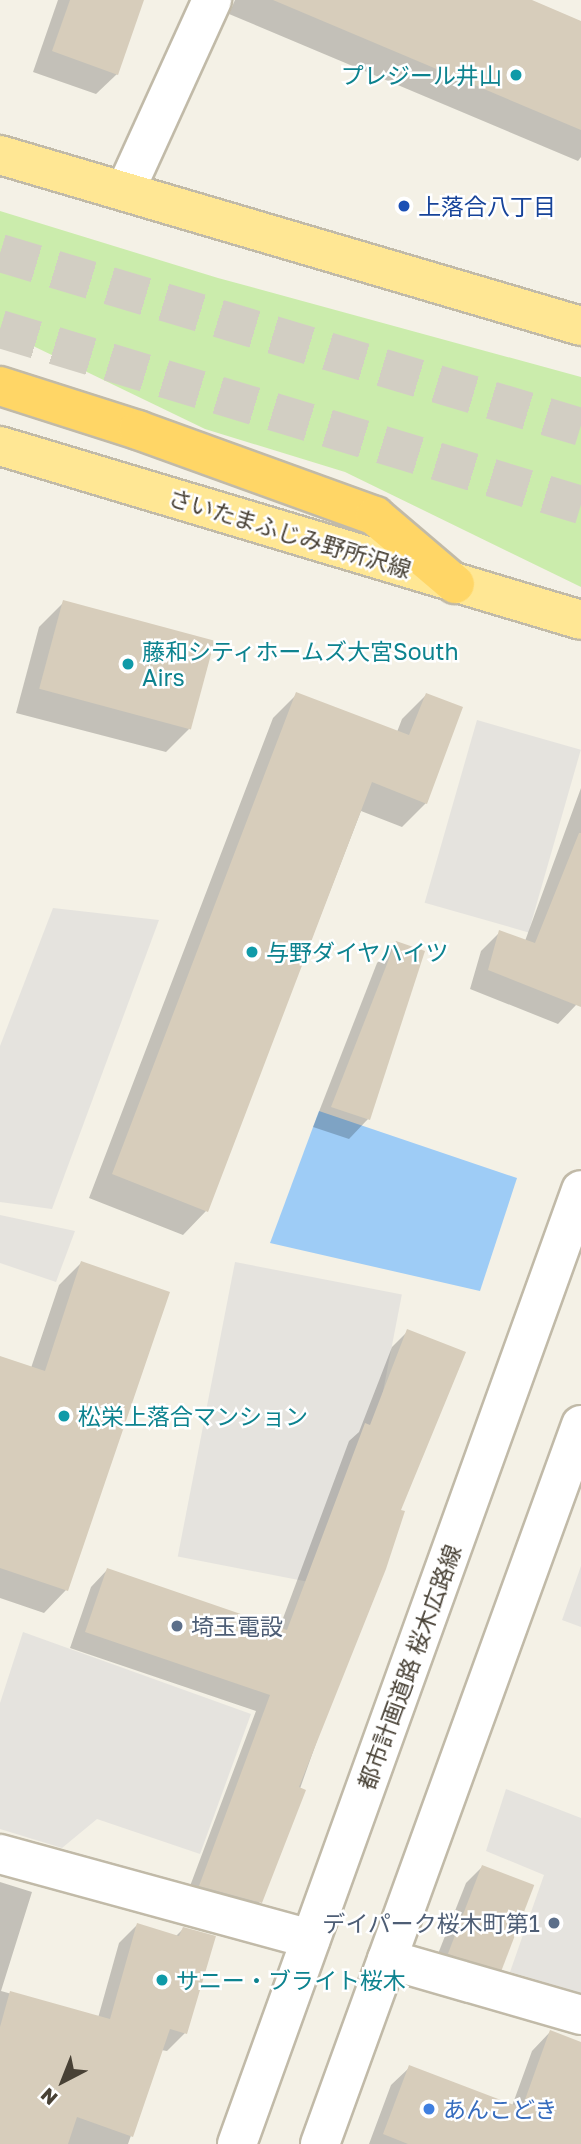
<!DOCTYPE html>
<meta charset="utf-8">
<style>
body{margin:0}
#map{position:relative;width:581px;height:2144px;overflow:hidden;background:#f4f1e6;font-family:"Golos Text","Noto Sans JP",sans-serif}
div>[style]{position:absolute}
.green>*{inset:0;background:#cbecac}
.parking>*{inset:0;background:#e5e3de;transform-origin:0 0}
.water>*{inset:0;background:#9eccf6}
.shadow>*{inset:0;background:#0003}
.building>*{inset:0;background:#d7cdbb;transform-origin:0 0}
.highway-tunnel>*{height:38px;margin-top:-19px;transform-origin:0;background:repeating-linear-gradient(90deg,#d2cec3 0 38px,transparent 0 57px)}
.roads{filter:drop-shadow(2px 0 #c1baa8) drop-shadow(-2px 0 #c1baa8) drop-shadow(0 2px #c1baa8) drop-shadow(0 -2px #c1baa8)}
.minor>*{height:38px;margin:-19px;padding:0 19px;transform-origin:19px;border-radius:19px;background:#fff}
.major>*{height:38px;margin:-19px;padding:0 19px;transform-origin:19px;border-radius:19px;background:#ffe794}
.highway>*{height:38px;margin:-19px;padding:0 19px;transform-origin:19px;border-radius:19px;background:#ffd666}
.dots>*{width:19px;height:19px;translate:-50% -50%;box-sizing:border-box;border:4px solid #fff;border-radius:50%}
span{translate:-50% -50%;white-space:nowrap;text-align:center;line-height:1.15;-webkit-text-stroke:5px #fff;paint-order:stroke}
.culture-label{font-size:23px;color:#0d838f}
.right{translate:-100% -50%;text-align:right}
.left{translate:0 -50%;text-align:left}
.transit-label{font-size:23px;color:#164399}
.street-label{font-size:23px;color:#484135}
.service-label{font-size:23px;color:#4e5e75}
.shop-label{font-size:23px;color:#366cbe}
.north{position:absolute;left:28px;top:2046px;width:70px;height:70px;-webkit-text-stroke:5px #fff;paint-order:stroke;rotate:222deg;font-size:19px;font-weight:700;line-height:28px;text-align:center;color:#484135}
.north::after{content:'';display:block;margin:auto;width:24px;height:32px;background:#484135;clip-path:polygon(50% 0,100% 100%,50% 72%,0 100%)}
</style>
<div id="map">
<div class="green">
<i style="clip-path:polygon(0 211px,218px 278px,581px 377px,581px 587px,345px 472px,205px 429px,0 330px)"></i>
</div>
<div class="parking">
<i style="left:477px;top:720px;width:108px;height:190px;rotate:16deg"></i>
<i style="clip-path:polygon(53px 908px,159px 920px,52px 1209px,0 1202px,0 1046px)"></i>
<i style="clip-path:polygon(0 1215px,75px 1231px,56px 1282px,0 1263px)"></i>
<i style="left:235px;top:1262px;width:170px;height:300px;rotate:11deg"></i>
<i style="clip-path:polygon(581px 1566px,581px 1627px,562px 1620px)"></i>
<i style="clip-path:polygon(23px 1632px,251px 1714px,200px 1854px,97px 1819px,62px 1848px,0 1829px,0 1703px)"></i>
<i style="clip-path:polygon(506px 1789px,581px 1818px,581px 1993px,510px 1972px,544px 1875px,486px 1851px)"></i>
</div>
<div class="water">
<i style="clip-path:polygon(319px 1111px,517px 1178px,480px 1291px,270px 1243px)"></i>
</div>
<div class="shadow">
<i style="clip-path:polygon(58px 0,143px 0,117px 74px,96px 94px,33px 72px)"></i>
<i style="clip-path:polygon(235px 0,527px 0,581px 23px,581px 157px,578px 161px,229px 14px)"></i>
<i style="clip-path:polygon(64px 602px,191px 727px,166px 752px,16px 713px,39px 627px)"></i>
<i style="clip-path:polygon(297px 694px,397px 732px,402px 719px,426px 695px,461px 708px,426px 803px,402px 827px,361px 811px,206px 1211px,183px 1235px,89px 1198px,273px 718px)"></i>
<i style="clip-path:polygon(581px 788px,581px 993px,576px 1005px,558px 1024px,470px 989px,481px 951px,500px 932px,525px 941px)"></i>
<i style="clip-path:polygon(397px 943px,368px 1119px,349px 1139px,313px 1127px,377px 963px)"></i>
<i style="clip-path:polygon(81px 1263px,66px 1590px,44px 1613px,0 1598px,0 1357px,31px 1368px,59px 1285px)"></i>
<i style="clip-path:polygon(408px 1331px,398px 1511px,260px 1902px,244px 1918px,184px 1902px,256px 1711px,70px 1648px,91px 1587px,107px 1570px,279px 1629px,349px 1441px,359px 1432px,392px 1347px)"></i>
<i style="clip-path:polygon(482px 1867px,500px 1968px,484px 1984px,432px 1969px,466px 1883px)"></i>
<i style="clip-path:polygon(0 1882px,32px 1892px,1px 1991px,98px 2018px,119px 1943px,137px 1925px,175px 1937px,183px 1929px,185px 2033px,167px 2051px,161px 2050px,128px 2144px,0 2144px)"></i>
<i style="clip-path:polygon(550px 2032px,581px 2044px,581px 2144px,369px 2144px,391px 2085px,410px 2067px,512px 2106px,532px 2051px)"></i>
</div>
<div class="building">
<i style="clip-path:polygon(70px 0,144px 0,118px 75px,52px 51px)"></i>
<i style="clip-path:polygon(273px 0,532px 0,581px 21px,581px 130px)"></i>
<i style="left:63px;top:600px;width:157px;height:92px;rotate:15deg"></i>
<i style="clip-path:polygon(296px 692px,409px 735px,426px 693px,463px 707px,427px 804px,372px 782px,208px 1212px,112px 1174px)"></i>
<i style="clip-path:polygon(579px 833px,581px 833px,581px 1007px,488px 970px,499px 930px,535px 943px)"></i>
<i style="clip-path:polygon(396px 941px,425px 951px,370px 1120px,331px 1107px)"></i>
<i style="clip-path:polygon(81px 1261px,170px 1292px,68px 1591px,0 1568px,0 1356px,45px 1371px)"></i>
<i style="clip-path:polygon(407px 1329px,466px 1352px,401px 1510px,405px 1511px,386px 1569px,299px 1787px,306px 1790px,262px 1903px,199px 1886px,270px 1695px,85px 1632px,107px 1568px,287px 1630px,365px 1423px,370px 1425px)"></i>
<i style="left:482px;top:1865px;width:56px;height:95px;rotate:21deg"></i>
<i style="clip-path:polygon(137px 1923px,179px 1936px,183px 1927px,216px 1936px,187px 2034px,170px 2029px,133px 2137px,77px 2117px,68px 2144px,0 2144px,0 2027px,10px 1991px,110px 2019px)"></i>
<i style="clip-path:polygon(550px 2030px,581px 2042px,581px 2144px,408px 2144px,383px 2134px,409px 2065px,522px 2108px)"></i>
</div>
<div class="highway-tunnel">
<i style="left:0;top:253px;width:606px;rotate:16.67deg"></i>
<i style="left:0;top:329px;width:607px;rotate:16.85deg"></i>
</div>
<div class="roads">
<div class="minor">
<i style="left:125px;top:191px;width:210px;rotate:-65.5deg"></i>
<i style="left:0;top:1854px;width:322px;rotate:15.3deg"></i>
<i style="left:387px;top:1959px;width:202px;rotate:16.1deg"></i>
<i style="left:237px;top:2144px;width:1014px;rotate:-70.17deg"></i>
<i style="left:320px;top:2144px;width:765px;rotate:-70.05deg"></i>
</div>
<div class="major">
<i style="left:0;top:155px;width:606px;rotate:16.4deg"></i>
<i style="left:0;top:446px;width:606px;rotate:16.67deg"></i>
</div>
<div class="highway">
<i style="left:0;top:386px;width:145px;rotate:17.7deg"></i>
<i style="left:138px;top:430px;width:252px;rotate:19.9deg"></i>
<i style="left:375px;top:516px;width:105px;rotate:40.4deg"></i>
</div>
</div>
<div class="dots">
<i style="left:516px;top:75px;background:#0f9aa8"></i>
<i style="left:404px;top:206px;background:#1a4fb4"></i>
<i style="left:128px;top:664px;background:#0f9aa8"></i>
<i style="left:252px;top:952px;background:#0f9aa8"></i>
<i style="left:64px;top:1416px;background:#0f9aa8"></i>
<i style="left:177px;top:1626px;background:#5c6f8a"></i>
<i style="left:554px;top:1923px;background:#5c6f8a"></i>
<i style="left:162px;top:1980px;background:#0f9aa8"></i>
<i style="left:429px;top:2109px;background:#3f7fe0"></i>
</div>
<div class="culture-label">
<span class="right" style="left:502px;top:75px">プレジール井山</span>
<span class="left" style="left:142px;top:664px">藤和シティホームズ大宮South<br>Airs</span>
<span class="left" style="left:266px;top:952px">与野ダイヤハイツ</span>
<span class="left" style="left:78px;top:1416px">松栄上落合マンション</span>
<span class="left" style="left:176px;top:1980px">サニー・ブライト桜木</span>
</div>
<div class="transit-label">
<span class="left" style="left:418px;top:206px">上落合八丁目</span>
</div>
<div class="street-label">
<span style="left:290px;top:533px;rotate:17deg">さいたまふじみ野所沢線</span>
<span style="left:409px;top:1667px;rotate:-70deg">都市計画道路 桜木広路線</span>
</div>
<div class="service-label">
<span class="left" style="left:191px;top:1626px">埼玉電設</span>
<span class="right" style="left:540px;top:1923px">デイパーク桜木町第1</span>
</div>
<div class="shop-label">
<span class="left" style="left:443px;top:2109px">あんこどき</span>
</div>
<div class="north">N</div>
</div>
